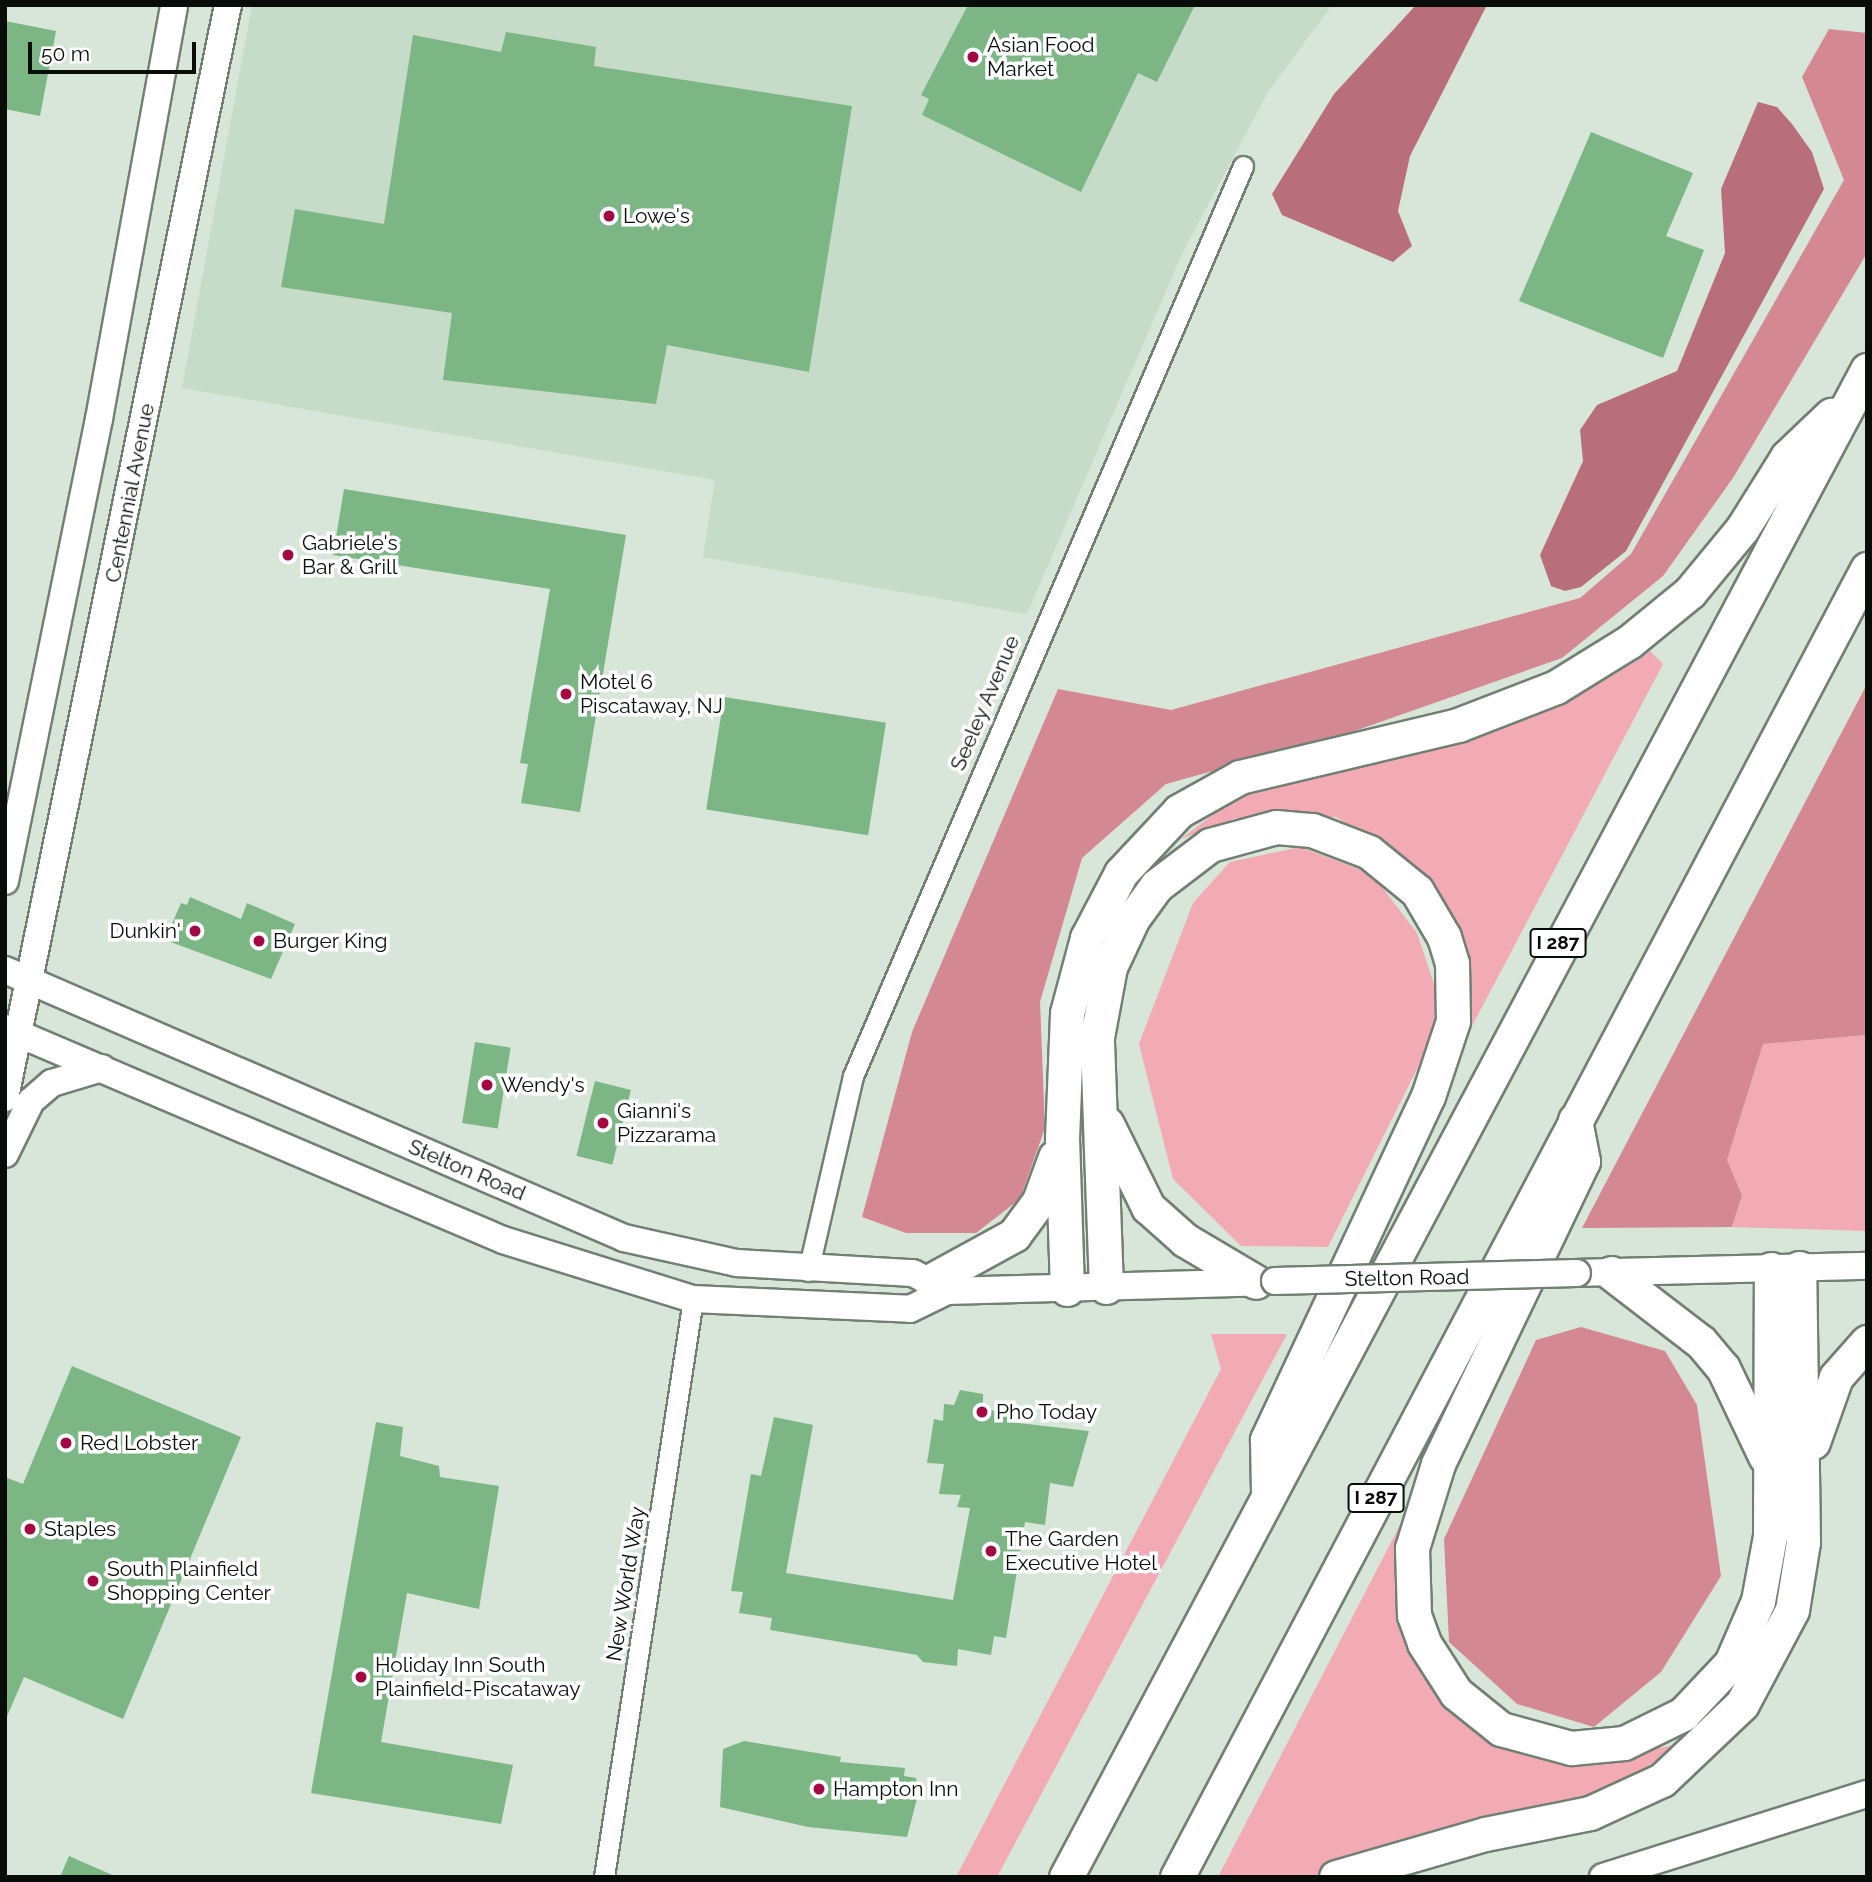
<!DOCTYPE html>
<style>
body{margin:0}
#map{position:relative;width:1872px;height:1882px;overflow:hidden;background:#d7e6d9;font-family:Raleway,sans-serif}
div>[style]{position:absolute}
.built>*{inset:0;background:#c6dbc8}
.green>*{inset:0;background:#f2aab4}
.forest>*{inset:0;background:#d48894}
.water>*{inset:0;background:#b96f7b}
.building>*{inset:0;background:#7cb684;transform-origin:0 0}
.roads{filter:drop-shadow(2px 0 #728073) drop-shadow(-2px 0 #728073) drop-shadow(0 2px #728073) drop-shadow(0 -2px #728073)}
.street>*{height:19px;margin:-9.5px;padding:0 9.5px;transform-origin:9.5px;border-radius:9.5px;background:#fff}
.secondary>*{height:26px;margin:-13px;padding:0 13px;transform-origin:13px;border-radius:13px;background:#fff}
.highway>*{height:33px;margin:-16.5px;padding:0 16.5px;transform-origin:16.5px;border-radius:16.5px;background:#fff}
.bridges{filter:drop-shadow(2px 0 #728073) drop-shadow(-2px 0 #728073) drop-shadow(0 2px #728073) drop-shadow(0 -2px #728073)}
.secondary-bridge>*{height:26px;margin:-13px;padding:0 13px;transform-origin:13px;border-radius:13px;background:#fff}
.dots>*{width:19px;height:19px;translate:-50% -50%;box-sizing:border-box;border:4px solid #fff;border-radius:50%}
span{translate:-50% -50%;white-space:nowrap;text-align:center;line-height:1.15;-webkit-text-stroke:7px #fff;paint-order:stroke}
.shield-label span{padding:2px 5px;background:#fff;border:2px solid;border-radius:5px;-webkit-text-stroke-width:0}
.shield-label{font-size:19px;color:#080d09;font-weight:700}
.poi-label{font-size:21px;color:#080d09}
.left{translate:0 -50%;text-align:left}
.right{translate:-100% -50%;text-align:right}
.street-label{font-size:21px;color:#080d09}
.frame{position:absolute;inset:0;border:7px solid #080d09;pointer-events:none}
.scale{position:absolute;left:28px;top:42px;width:168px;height:32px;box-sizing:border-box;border:4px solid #080d09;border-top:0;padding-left:9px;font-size:21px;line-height:24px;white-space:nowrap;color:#080d09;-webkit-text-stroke:5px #fff;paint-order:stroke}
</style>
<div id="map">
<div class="built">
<i style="clip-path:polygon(252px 5px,1332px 5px,1268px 92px,1182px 254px,1027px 614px,703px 557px,715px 480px,182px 388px)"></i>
</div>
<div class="green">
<i style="clip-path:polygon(1648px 649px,1663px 664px,1472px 1026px,1466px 947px,1415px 866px,1336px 817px,1236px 818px,1181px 839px,1252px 785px,1524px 718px)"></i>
<i style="clip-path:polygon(1300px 847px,1372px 874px,1417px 933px,1435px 987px,1435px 1033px,1328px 1247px,1241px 1246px,1173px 1179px,1139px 1044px,1193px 903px,1230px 862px)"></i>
<i style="clip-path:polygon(1867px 1035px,1867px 1231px,1732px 1227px,1742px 1195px,1727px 1160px,1763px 1044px)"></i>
<i style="clip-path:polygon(1211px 1334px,1287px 1334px,997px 1877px,956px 1877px,1221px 1369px)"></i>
<i style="clip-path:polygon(1430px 1467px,1397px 1586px,1500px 1741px,1569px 1764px,1687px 1743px,1603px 1793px,1411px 1837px,1311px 1877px,1218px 1877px)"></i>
</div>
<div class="forest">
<i style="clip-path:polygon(1829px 29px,1867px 33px,1867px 253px,1733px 478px,1663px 576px,1562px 658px,1346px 734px,1166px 784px,1082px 858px,1040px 1002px,1045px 1128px,1020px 1199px,976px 1233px,906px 1233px,862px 1217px,912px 1032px,1058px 689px,1171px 710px,1580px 598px,1631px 554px,1844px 180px,1802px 77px)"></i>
<i style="clip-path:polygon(1867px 684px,1867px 1035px,1763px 1044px,1727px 1160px,1742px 1195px,1732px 1227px,1582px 1228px)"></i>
<i style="clip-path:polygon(1581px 1327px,1665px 1351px,1697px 1405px,1721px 1576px,1661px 1672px,1594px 1727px,1517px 1704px,1449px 1642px,1444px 1539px,1536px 1340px)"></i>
</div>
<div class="water">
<i style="clip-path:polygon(1416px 5px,1487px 5px,1410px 156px,1398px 211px,1412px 246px,1393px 262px,1282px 215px,1272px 194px,1334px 94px)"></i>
<i style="clip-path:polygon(1758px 102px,1777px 107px,1792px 124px,1812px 152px,1824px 189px,1626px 551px,1581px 587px,1565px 591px,1551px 586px,1540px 555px,1583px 461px,1580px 430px,1597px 405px,1677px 371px,1725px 253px,1721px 189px)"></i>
</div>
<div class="building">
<i style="clip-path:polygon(968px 5px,1195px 5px,1157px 82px,1138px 73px,1081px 192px,922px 115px,929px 99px,921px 95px)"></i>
<i style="clip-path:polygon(5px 21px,56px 31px,40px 116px,5px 109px)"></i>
<i style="clip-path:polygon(506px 32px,596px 47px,594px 66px,852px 106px,809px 372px,667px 345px,656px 404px,443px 380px,452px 313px,281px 287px,295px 209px,384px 224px,413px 35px,501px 52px)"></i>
<i style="clip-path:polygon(1591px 132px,1693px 173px,1666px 236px,1704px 250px,1663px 358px,1519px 301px)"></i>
<i style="clip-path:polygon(344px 489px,626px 535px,580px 812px,521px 803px,528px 764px,520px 763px,550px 589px,333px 555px)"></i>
<i style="left:724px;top:697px;width:164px;height:114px;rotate:9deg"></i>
<i style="clip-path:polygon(190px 897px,241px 919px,247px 903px,295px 924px,271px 979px,165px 940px,181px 903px,187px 905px)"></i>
<i style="left:475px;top:1042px;width:36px;height:82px;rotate:9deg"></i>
<i style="left:595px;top:1081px;width:37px;height:77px;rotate:14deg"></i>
<i style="clip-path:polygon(72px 1366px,241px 1437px,123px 1719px,24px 1677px,5px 1721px,5px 1477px,23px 1484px)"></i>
<i style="clip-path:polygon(960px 1390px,983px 1394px,983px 1409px,1009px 1413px,1010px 1422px,1089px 1431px,1073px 1487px,1050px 1483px,1045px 1525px,1025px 1522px,1006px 1638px,994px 1636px,991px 1655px,958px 1649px,957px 1666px,923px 1662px,917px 1655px,770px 1630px,772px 1618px,739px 1613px,743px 1592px,731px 1591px,751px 1474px,761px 1476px,774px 1417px,813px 1425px,786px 1573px,953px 1600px,970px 1508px,957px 1507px,961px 1495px,939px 1494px,944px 1464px,927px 1463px,934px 1419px,943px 1421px,944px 1404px,954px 1405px)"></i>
<i style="clip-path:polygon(376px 1422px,403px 1427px,400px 1456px,439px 1466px,440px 1477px,499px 1486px,479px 1609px,407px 1593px,381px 1742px,513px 1765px,501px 1824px,311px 1793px)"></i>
<i style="clip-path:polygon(744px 1741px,841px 1757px,840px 1762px,905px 1768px,904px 1776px,916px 1778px,919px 1791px,907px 1837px,808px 1827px,720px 1807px,723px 1749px)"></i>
<i style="clip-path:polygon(69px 1856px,117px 1877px,60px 1877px)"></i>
</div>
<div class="roads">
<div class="street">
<i style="left:808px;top:1271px;width:200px;rotate:-77deg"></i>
<i style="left:853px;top:1076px;width:990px;rotate:-66.8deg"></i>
<i style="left:604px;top:1877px;width:585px;rotate:-81.25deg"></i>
</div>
<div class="secondary">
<i style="left:5px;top:881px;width:471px;rotate:-78.5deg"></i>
<i style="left:99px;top:419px;width:421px;rotate:-79.7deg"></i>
<i style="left:5px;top:970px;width:675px;rotate:23.41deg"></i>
<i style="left:624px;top:1238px;width:116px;rotate:12.5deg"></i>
<i style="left:737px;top:1263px;width:176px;rotate:3.3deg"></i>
<i style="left:913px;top:1273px;width:36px;rotate:28deg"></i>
<i style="left:5px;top:1028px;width:541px;rotate:23.06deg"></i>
<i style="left:503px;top:1240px;width:199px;rotate:17.3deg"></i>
<i style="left:693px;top:1299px;width:217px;rotate:2.6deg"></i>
<i style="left:910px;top:1309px;width:41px;rotate:-25.9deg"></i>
<i style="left:947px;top:1291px;width:316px;rotate:-1.6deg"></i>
<i style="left:5px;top:1098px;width:1116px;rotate:-78.47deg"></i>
<i style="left:5px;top:1154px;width:59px;rotate:-63.9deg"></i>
<i style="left:31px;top:1101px;width:28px;rotate:-41deg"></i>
<i style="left:52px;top:1083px;width:52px;rotate:-16.7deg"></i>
<i style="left:1577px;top:1273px;width:290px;rotate:-1.4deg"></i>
<i style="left:1603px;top:1877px;width:277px;rotate:-17.5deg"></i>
</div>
<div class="highway">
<i style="left:1575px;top:1120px;width:42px;rotate:79deg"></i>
<i style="left:1583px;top:1161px;width:336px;rotate:115.6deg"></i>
<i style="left:1438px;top:1464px;width:88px;rotate:107.2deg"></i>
<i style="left:1412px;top:1548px;width:67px;rotate:88.3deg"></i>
<i style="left:1414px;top:1615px;width:30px;rotate:70deg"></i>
<i style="left:1424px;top:1643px;width:59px;rotate:57.4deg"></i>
<i style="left:1456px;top:1693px;width:58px;rotate:38.7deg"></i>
<i style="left:1501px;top:1729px;width:73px;rotate:15.2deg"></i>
<i style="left:1571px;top:1748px;width:53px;rotate:-5.4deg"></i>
<i style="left:1624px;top:1743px;width:66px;rotate:-26.2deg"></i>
<i style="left:1683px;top:1714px;width:70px;rotate:-46.7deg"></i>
<i style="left:1731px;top:1663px;width:68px;rotate:-66.5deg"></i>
<i style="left:1758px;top:1601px;width:66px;rotate:-79.5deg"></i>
<i style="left:1770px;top:1536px;width:267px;rotate:-89.8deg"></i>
<i style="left:1107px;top:1124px;width:93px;rotate:63.7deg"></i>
<i style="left:1148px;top:1207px;width:50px;rotate:41.7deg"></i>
<i style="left:1185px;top:1240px;width:82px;rotate:30.6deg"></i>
<i style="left:1611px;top:1273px;width:113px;rotate:37.5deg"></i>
<i style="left:1701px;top:1342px;width:34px;rotate:50deg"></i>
<i style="left:1723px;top:1368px;width:98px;rotate:64.5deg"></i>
<i style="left:930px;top:1281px;width:96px;rotate:-28.7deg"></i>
<i style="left:1014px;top:1235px;width:42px;rotate:-53.7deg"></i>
<i style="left:1039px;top:1201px;width:47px;rotate:-70deg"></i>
<i style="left:1106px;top:1287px;width:250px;rotate:-92.1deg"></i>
<i style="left:1097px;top:1037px;width:71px;rotate:-79.5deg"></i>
<i style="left:1110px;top:967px;width:54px;rotate:-64.9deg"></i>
<i style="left:1133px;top:918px;width:39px;rotate:-54deg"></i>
<i style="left:1156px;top:886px;width:68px;rotate:-37.2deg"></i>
<i style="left:1210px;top:845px;width:68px;rotate:-15.3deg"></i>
<i style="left:1276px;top:827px;width:36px;rotate:5deg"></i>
<i style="left:1312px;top:830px;width:61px;rotate:21.1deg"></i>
<i style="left:1369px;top:852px;width:62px;rotate:39.1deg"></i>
<i style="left:1417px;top:891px;width:53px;rotate:59.6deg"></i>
<i style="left:1444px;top:937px;width:27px;rotate:73deg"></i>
<i style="left:1452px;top:963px;width:58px;rotate:89deg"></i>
<i style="left:1453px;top:1021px;width:79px;rotate:108.4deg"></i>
<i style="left:1428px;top:1096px;width:380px;rotate:115.1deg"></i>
<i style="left:1267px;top:1440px;width:50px;rotate:88.9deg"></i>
<i style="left:1067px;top:1289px;width:151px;rotate:-91.9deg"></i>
<i style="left:1062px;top:1138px;width:125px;rotate:-87.7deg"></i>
<i style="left:1067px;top:1013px;width:78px;rotate:-75.1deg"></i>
<i style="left:1087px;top:938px;width:73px;rotate:-62.4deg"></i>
<i style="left:1121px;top:873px;width:85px;rotate:-46.9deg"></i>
<i style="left:1179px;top:811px;width:70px;rotate:-29.1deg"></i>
<i style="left:1240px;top:777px;width:224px;rotate:-13.4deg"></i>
<i style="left:1458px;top:725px;width:105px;rotate:-21.2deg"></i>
<i style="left:1556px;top:687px;width:86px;rotate:-31.7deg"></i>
<i style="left:1629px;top:642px;width:79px;rotate:-39.3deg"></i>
<i style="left:1690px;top:592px;width:82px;rotate:-50.5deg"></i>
<i style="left:1742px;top:529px;width:85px;rotate:-58deg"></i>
<i style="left:1787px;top:457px;width:61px;rotate:-43.7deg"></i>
<i style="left:1813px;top:1442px;width:69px;rotate:-70.5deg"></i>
<i style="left:1836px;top:1377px;width:47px;rotate:-48.5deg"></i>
<i style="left:1066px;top:1877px;width:1707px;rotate:-62.01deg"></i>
<i style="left:1177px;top:1877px;width:1479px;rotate:-62.19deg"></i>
<i style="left:1336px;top:1877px;width:155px;rotate:-16.1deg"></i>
<i style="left:1485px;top:1834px;width:107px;rotate:-11.3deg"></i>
<i style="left:1590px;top:1813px;width:79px;rotate:-24.6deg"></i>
<i style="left:1662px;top:1780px;width:110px;rotate:-43.5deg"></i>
<i style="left:1742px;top:1704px;width:106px;rotate:-62deg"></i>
<i style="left:1792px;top:1610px;width:69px;rotate:-80.8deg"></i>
<i style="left:1803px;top:1542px;width:274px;rotate:-90.8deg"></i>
</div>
</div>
<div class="bridges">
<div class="secondary-bridge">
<i style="left:1275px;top:1281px;width:302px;rotate:-1.5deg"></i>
</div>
</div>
<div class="dots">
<i style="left:973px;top:57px;background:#a30841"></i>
<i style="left:609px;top:216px;background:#a30841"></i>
<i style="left:288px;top:555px;background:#a30841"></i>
<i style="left:566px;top:694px;background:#a30841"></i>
<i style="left:195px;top:931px;background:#a30841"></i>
<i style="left:259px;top:941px;background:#a30841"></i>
<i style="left:487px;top:1085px;background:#a30841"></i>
<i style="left:603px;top:1123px;background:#a30841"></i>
<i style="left:982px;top:1412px;background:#a30841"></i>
<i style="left:66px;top:1443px;background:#a30841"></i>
<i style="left:30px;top:1529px;background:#a30841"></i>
<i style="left:991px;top:1551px;background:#a30841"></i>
<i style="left:93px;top:1581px;background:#a30841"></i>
<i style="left:361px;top:1677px;background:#a30841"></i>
<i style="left:819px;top:1789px;background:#a30841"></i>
</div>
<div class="shield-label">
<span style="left:1558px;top:943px">I 287</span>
<span style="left:1376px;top:1498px">I 287</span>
</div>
<div class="poi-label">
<span class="left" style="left:987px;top:57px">Asian Food<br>Market</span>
<span class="left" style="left:623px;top:216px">Lowe's</span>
<span class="left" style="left:302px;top:555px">Gabriele's<br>Bar &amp; Grill</span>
<span class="left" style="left:580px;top:694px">Motel 6<br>Piscataway, NJ</span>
<span class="right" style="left:181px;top:931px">Dunkin'</span>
<span class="left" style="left:273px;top:941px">Burger King</span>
<span class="left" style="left:501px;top:1085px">Wendy's</span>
<span class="left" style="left:617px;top:1123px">Gianni's<br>Pizzarama</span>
<span class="left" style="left:996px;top:1412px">Pho Today</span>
<span class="left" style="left:80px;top:1443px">Red Lobster</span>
<span class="left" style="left:44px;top:1529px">Staples</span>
<span class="left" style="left:1005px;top:1551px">The Garden<br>Executive Hotel</span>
<span class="left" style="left:107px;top:1581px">South Plainfield<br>Shopping Center</span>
<span class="left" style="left:375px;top:1677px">Holiday Inn South<br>Plainfield-Piscataway</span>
<span class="left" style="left:833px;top:1789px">Hampton Inn</span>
</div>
<div class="street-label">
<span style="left:130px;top:493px;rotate:-79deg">Centennial Avenue</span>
<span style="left:985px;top:703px;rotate:-67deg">Seeley Avenue</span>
<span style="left:467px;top:1170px;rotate:23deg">Stelton Road</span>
<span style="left:1407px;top:1278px;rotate:-1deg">Stelton Road</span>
<span style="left:626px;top:1584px;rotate:-81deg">New World Way</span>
</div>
<div class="frame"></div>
<div class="scale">50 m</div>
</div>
